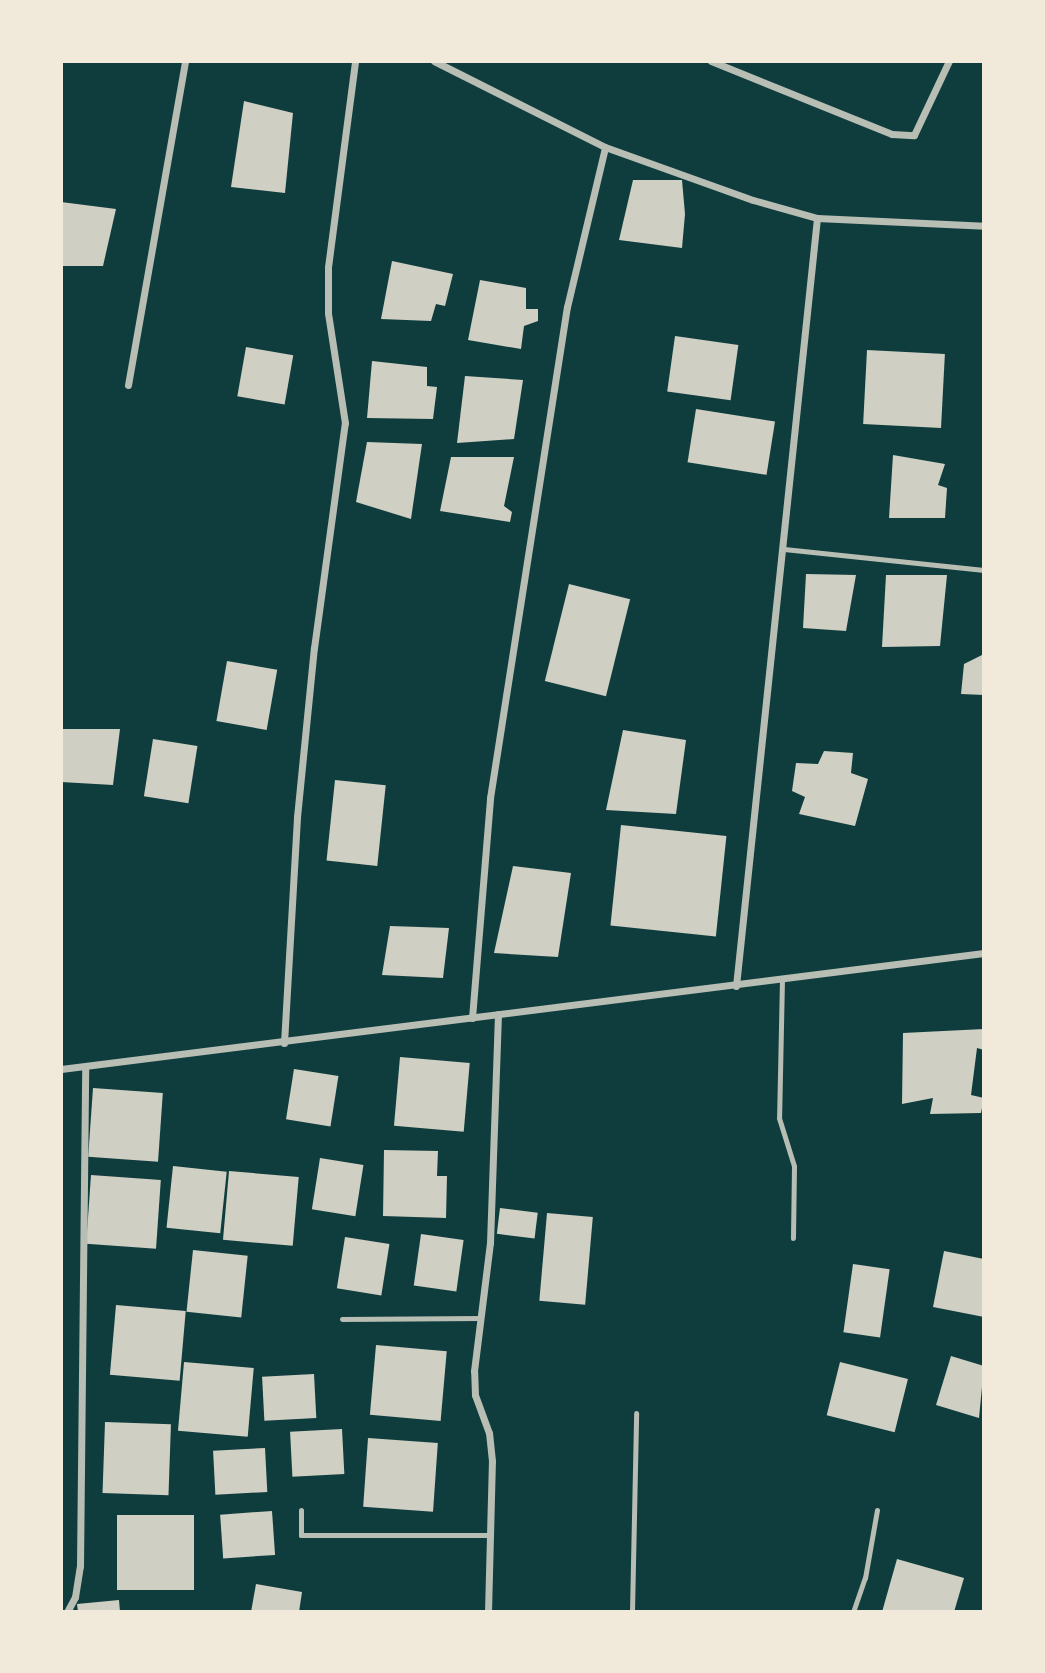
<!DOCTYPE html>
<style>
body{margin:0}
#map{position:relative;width:1045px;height:1673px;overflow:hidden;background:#0f3d3e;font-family:"Roboto Condensed",sans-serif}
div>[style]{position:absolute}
.building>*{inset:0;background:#cfcfc3;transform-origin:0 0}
.service>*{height:5px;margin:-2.5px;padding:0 2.5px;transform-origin:2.5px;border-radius:2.5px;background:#b8beb3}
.minor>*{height:7px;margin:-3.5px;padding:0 3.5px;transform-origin:3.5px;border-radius:3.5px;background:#b8beb3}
span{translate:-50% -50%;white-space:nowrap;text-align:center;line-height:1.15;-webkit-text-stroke:6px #f1e9da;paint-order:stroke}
.frame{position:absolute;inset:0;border:63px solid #f1e9da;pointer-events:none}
</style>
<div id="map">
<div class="building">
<i style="clip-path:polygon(244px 101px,293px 113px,285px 193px,231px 187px)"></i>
<i style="clip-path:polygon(633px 180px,682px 180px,685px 214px,682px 248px,619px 240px)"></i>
<i style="clip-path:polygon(61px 202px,116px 209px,103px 266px,61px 266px)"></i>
<i style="clip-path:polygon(392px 261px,453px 274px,445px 306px,436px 304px,431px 321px,381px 319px)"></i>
<i style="clip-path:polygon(480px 280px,526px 288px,526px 309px,538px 309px,538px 321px,524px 326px,521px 349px,468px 340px)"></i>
<i style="left:675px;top:336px;width:64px;height:56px;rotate:8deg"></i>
<i style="left:246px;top:347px;width:48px;height:50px;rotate:10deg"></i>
<i style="left:867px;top:350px;width:78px;height:74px;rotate:3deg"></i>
<i style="clip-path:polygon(372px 361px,427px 367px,427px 386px,437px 387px,433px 419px,367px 418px)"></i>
<i style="clip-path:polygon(465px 376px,523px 380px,514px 439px,457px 443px)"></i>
<i style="left:696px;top:409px;width:80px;height:54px;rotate:9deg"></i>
<i style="clip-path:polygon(367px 442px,422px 444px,411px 519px,356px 502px)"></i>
<i style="clip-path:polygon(893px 455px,945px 464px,938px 485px,947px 488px,945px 518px,889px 518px)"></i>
<i style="clip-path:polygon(451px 457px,514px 457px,504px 506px,512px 512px,510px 522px,440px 511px)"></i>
<i style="clip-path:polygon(806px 574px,856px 575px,846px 631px,803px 628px)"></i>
<i style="clip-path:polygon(886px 575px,947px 575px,940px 646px,882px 647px)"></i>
<i style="left:569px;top:584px;width:63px;height:100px;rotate:14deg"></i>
<i style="clip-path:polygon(984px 654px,984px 695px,961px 694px,964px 664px)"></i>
<i style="left:227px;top:661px;width:51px;height:61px;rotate:10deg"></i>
<i style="clip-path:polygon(61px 729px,120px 729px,113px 785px,61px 782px)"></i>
<i style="clip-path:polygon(623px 730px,686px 740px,676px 814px,606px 810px)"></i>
<i style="left:153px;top:739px;width:45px;height:58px;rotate:9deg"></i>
<i style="clip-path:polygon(824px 751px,853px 753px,851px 773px,868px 779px,855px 826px,799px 814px,805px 797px,792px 791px,796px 763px,818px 764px)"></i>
<i style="left:335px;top:780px;width:51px;height:81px;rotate:6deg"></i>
<i style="left:621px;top:825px;width:106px;height:101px;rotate:6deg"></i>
<i style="clip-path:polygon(513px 866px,571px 873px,558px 957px,494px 953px)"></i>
<i style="clip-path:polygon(390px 926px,449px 928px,443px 978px,382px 975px)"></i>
<i style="clip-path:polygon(984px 1029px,984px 1050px,977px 1048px,971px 1095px,984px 1098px,981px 1113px,930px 1114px,933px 1098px,902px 1104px,903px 1033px)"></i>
<i style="left:400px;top:1057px;width:70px;height:69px;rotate:5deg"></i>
<i style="left:294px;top:1069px;width:45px;height:51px;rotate:9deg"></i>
<i style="left:93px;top:1088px;width:70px;height:69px;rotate:4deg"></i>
<i style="clip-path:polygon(384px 1150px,438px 1151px,437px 1176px,447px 1176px,446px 1218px,383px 1216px)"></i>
<i style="left:320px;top:1158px;width:44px;height:52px;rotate:9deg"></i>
<i style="left:173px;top:1166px;width:54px;height:62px;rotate:6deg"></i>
<i style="left:229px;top:1171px;width:70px;height:69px;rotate:5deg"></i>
<i style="left:91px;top:1175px;width:70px;height:69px;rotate:4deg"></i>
<i style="left:500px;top:1208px;width:38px;height:26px;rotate:7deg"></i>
<i style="left:547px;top:1213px;width:46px;height:88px;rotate:5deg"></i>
<i style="left:421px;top:1234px;width:43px;height:52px;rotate:8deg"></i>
<i style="left:345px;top:1237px;width:45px;height:52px;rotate:9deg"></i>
<i style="left:193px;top:1250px;width:55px;height:62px;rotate:6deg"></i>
<i style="clip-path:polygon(944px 1251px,984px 1259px,984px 1317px,933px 1307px)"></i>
<i style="left:853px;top:1264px;width:37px;height:69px;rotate:8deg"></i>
<i style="left:116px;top:1305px;width:70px;height:70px;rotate:5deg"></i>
<i style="left:376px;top:1345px;width:71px;height:70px;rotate:5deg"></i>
<i style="clip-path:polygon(951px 1356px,984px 1366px,979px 1418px,936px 1405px)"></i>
<i style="left:184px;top:1362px;width:70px;height:69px;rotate:5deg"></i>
<i style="left:840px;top:1362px;width:70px;height:55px;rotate:14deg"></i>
<i style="left:314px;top:1374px;width:44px;height:52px;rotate:87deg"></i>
<i style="left:105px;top:1422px;width:66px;height:71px;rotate:2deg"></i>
<i style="left:342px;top:1429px;width:45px;height:52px;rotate:87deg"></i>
<i style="left:368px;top:1438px;width:70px;height:69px;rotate:4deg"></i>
<i style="left:265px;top:1448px;width:44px;height:52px;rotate:87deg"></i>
<i style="left:272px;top:1511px;width:44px;height:52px;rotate:86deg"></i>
<i style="left:117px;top:1515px;width:77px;height:75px"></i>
<i style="clip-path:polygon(897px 1559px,964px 1578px,954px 1612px,882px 1612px)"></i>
<i style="clip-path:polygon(256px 1584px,302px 1592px,299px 1612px,251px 1612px)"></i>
<i style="clip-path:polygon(119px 1600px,120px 1612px,78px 1612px,77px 1604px)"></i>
</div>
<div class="service">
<i style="left:784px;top:549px;width:201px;rotate:6deg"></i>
<i style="left:782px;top:979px;width:139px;rotate:91.2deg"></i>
<i style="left:779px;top:1118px;width:50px;rotate:72.6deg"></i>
<i style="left:794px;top:1166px;width:72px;rotate:90.8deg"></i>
<i style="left:342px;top:1319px;width:139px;rotate:-0.4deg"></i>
<i style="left:301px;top:1510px;width:25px;rotate:90deg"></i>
<i style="left:301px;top:1535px;width:190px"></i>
<i style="left:632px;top:1612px;width:199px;rotate:-88.8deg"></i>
<i style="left:853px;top:1612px;width:36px;rotate:-71deg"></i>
<i style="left:865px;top:1578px;width:69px;rotate:-80deg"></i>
</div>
<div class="minor">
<i style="left:434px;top:61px;width:191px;rotate:26.7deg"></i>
<i style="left:605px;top:147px;width:157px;rotate:19.7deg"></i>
<i style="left:753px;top:200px;width:66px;rotate:15.7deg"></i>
<i style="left:817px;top:218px;width:167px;rotate:2.7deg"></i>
<i style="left:711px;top:61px;width:195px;rotate:22deg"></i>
<i style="left:892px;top:134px;width:22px;rotate:3deg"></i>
<i style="left:914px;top:135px;width:82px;rotate:-64.7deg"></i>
<i style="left:128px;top:385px;width:329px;rotate:-80deg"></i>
<i style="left:736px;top:986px;width:772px;rotate:-83.98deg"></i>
<i style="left:472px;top:1018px;width:221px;rotate:-85.3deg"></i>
<i style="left:490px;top:798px;width:497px;rotate:-81.1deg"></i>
<i style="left:567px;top:307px;width:164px;rotate:-76.6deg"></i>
<i style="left:284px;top:1043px;width:226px;rotate:-86.7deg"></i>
<i style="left:297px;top:817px;width:170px;rotate:-84.3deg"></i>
<i style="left:314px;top:648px;width:227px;rotate:-82.2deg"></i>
<i style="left:345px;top:423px;width:111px;rotate:-98.8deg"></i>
<i style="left:328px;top:313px;width:46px;rotate:-90deg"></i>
<i style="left:328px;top:267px;width:208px;rotate:-82.5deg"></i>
<i style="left:61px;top:1069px;width:930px;rotate:-7.16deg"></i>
<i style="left:67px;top:1612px;width:17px;rotate:-62deg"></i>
<i style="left:75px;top:1597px;width:31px;rotate:-81deg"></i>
<i style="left:80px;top:1566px;width:499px;rotate:-89.4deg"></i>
<i style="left:488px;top:1612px;width:151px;rotate:-88.5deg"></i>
<i style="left:492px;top:1461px;width:28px;rotate:-96deg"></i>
<i style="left:489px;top:1433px;width:40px;rotate:-110.2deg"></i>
<i style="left:475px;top:1395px;width:24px;rotate:-92deg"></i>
<i style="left:474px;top:1371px;width:129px;rotate:-82.9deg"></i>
<i style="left:490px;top:1243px;width:229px;rotate:-88deg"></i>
</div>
<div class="frame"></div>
</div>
